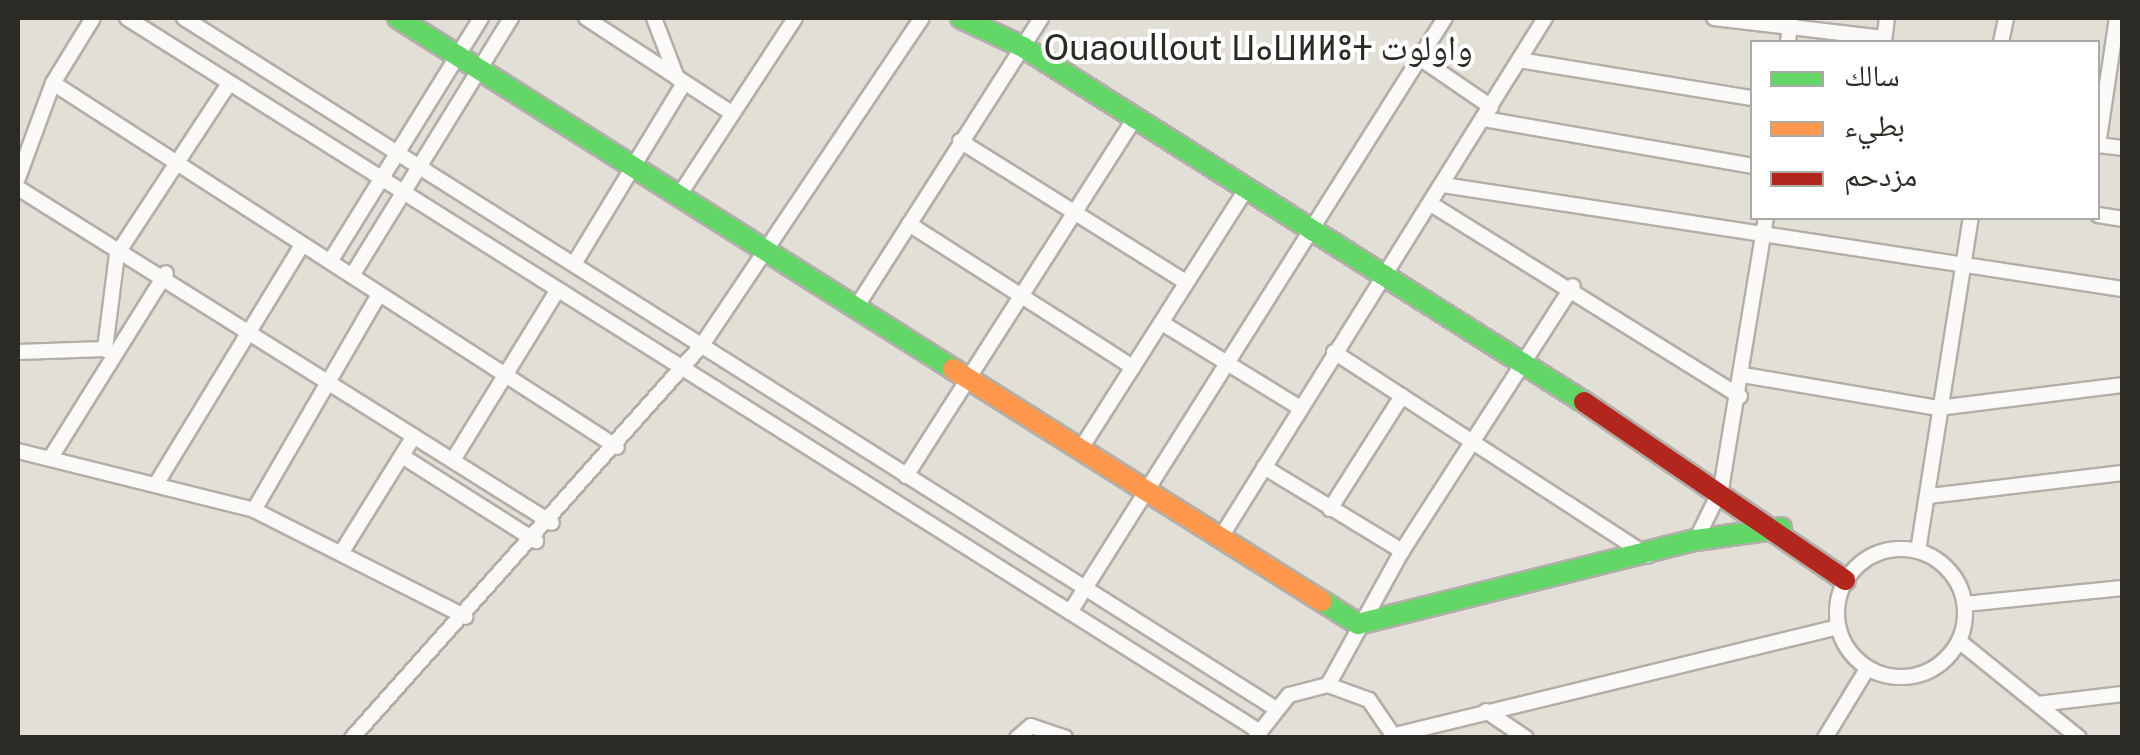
<!DOCTYPE html>
<meta charset="utf-8">
<style>
body{margin:0}
#map{position:relative;width:2140px;height:755px;overflow:hidden;background:#e2dfd7;font-family:"Public Sans","Noto Naskh Arabic","Noto Sans Tifinagh",sans-serif}
div>[style]{position:absolute}
.roads{filter:drop-shadow(2px 0 #b2afa9) drop-shadow(-2px 0 #b2afa9) drop-shadow(0 2px #b2afa9) drop-shadow(0 -2px #b2afa9)}
.street>*{height:14px;margin:-7px;padding:0 7px;transform-origin:7px;border-radius:7px;background:#fbfaf9}
.street>.ring{margin:-7px;padding:0;box-sizing:content-box;background:none;border:14px solid #fbfaf9;border-radius:50%}
.fast>*{height:20px;margin:-10px;padding:0 10px;transform-origin:10px;border-radius:10px;background:#63d668}
.slow>*{height:20px;margin:-10px;padding:0 10px;transform-origin:10px;border-radius:10px;background:#ff974d}
.jam>*{height:20px;margin:-10px;padding:0 10px;transform-origin:10px;border-radius:10px;background:#b3261e}
span{translate:-50% -50%;white-space:nowrap;text-align:center;line-height:1.15;-webkit-text-stroke:8px #fff;paint-order:stroke}
.quarter-label{font-size:35px;color:#2c2a24}
.frame{position:absolute;inset:0;border:20px solid #2c2a24;pointer-events:none}
.legend{position:absolute;left:1750px;top:40px;width:350px;height:180px;box-sizing:border-box;background:#fff;border:2px solid #abaaa7;margin:0;padding:12px 18px;list-style:none;font-size:30px;color:#2c2a24}
.legend li{display:flex;align-items:center;gap:20px;height:50px}
.legend b{width:50px;border:2px solid #abaaa7}
</style>
<div id="map">
<div class="roads">
<div class="street">
<i style="left:127px;top:18px;width:1336px;rotate:32.21deg"></i>
<i style="left:184px;top:18px;width:1289px;rotate:32.32deg"></i>
<i style="left:586px;top:18px;width:174px;rotate:33.1deg"></i>
<i style="left:654px;top:18px;width:64px;rotate:69deg"></i>
<i style="left:1714px;top:18px;width:171px;rotate:6.7deg"></i>
<i style="left:1788px;top:42px;width:24px;rotate:-83deg"></i>
<i style="left:1884px;top:42px;width:24px;rotate:-83deg"></i>
<i style="left:2001px;top:42px;width:25px;rotate:-78deg"></i>
<i style="left:1421px;top:59px;width:85px;rotate:34.4deg"></i>
<i style="left:1519px;top:60px;width:236px;rotate:9.3deg"></i>
<i style="left:53px;top:83px;width:671px;rotate:32.84deg"></i>
<i style="left:1484px;top:119px;width:272px;rotate:9.9deg"></i>
<i style="left:960px;top:141px;width:266px;rotate:32deg"></i>
<i style="left:2098px;top:145px;width:128px;rotate:-81.5deg"></i>
<i style="left:2098px;top:145px;width:24px;rotate:7deg"></i>
<i style="left:18px;top:178px;width:101px;rotate:-69.8deg"></i>
<i style="left:53px;top:83px;width:76px;rotate:-58.4deg"></i>
<i style="left:1443px;top:185px;width:687px;rotate:8.71deg"></i>
<i style="left:18px;top:188px;width:630px;rotate:32.1deg"></i>
<i style="left:680px;top:194px;width:210px;rotate:-56.8deg"></i>
<i style="left:1431px;top:204px;width:364px;rotate:31.9deg"></i>
<i style="left:2098px;top:215px;width:24px;rotate:9deg"></i>
<i style="left:909px;top:224px;width:266px;rotate:32.6deg"></i>
<i style="left:331px;top:260px;width:285px;rotate:-58.2deg"></i>
<i style="left:574px;top:264px;width:212px;rotate:-58.7deg"></i>
<i style="left:353px;top:274px;width:301px;rotate:-58.3deg"></i>
<i style="left:857px;top:306px;width:342px;rotate:-57.4deg"></i>
<i style="left:1162px;top:323px;width:158px;rotate:31.6deg"></i>
<i style="left:18px;top:352px;width:87px;rotate:-2deg"></i>
<i style="left:1334px;top:352px;width:374px;rotate:33deg"></i>
<i style="left:113px;top:354px;width:9px;rotate:-148deg"></i>
<i style="left:105px;top:349px;width:96px;rotate:-82.8deg"></i>
<i style="left:117px;top:254px;width:202px;rotate:-56.7deg"></i>
<i style="left:1743px;top:375px;width:198px;rotate:9.6deg"></i>
<i style="left:1938px;top:408px;width:185px;rotate:-7.1deg"></i>
<i style="left:1080px;top:450px;width:311px;rotate:-57.5deg"></i>
<i style="left:18px;top:451px;width:243px;rotate:14deg"></i>
<i style="left:254px;top:510px;width:237px;rotate:26.8deg"></i>
<i style="left:53px;top:454px;width:213px;rotate:-58deg"></i>
<i style="left:402px;top:456px;width:159px;rotate:32.4deg"></i>
<i style="left:453px;top:460px;width:198px;rotate:-58.4deg"></i>
<i style="left:1264px;top:467px;width:162px;rotate:31.3deg"></i>
<i style="left:906px;top:476px;width:426px;rotate:-57.4deg"></i>
<i style="left:158px;top:481px;width:276px;rotate:-58.6deg"></i>
<i style="left:1929px;top:496px;width:194px;rotate:-6.8deg"></i>
<i style="left:1330px;top:509px;width:134px;rotate:-57.5deg"></i>
<i style="left:254px;top:510px;width:250px;rotate:-59.9deg"></i>
<i style="left:1221px;top:537px;width:612px;rotate:-58.02deg"></i>
<i style="left:1696px;top:540px;width:57px;rotate:-63.9deg"></i>
<i style="left:1721px;top:489px;width:275px;rotate:-80.6deg"></i>
<i class="ring" style="left:1837px;top:549px;width:114px;height:114px"></i>
<i style="left:343px;top:550px;width:134px;rotate:-58.1deg"></i>
<i style="left:1918px;top:551px;width:337px;rotate:-81deg"></i>
<i style="left:1965px;top:604px;width:158px;rotate:-5.8deg"></i>
<i style="left:1070px;top:612px;width:702px;rotate:-57.74deg"></i>
<i style="left:1959px;top:641px;width:154px;rotate:38.9deg"></i>
<i style="left:1328px;top:685px;width:153px;rotate:-61.1deg"></i>
<i style="left:1402px;top:551px;width:315px;rotate:-57.2deg"></i>
<i style="left:2038px;top:704px;width:85px;rotate:-6.8deg"></i>
<i style="left:1486px;top:711px;width:48px;rotate:34deg"></i>
<i style="left:1395px;top:735px;width:456px;rotate:-13.7deg"></i>
<i style="left:352px;top:738px;width:526px;rotate:-48.31deg"></i>
<i style="left:702px;top:345px;width:394px;rotate:-56.1deg"></i>
<i style="left:1017px;top:738px;width:18px;rotate:-41deg"></i>
<i style="left:1031px;top:726px;width:36px;rotate:19deg"></i>
<i style="left:1255px;top:738px;width:55px;rotate:-51.7deg"></i>
<i style="left:1289px;top:695px;width:40px;rotate:-14.4deg"></i>
<i style="left:1328px;top:685px;width:44px;rotate:20.1deg"></i>
<i style="left:1369px;top:700px;width:46px;rotate:55.6deg"></i>
<i style="left:1825px;top:738px;width:81px;rotate:-58.7deg"></i>
</div>
<div class="fast">
<i style="left:398px;top:18px;width:657px;rotate:32.31deg"></i>
<i style="left:961px;top:18px;width:68px;rotate:25.1deg"></i>
<i style="left:1023px;top:47px;width:664px;rotate:32.33deg"></i>
<i style="left:1322px;top:601px;width:43px;rotate:32.6deg"></i>
<i style="left:1358px;top:624px;width:348px;rotate:-14deg"></i>
<i style="left:1696px;top:540px;width:86px;rotate:-8deg"></i>
</div>
<div class="slow">
<i style="left:953px;top:369px;width:436px;rotate:32.2deg"></i>
</div>
<div class="jam">
<i style="left:1584px;top:402px;width:316px;rotate:34.3deg"></i>
</div>
</div>
<div class="quarter-label">
<span style="left:1258px;top:48px">Ouaoullout ⵡⴰⵡⵍⵍⵓⵜ واولوت</span>
</div>
<div class="frame"></div>
<ul class="legend">
<li><b style="height:12px;background:#63d668"></b>سالك</li>
<li><b style="height:12px;background:#ff974d"></b>بطيء</li>
<li><b style="height:12px;background:#b3261e"></b>مزدحم</li>
</ul>
</div>
